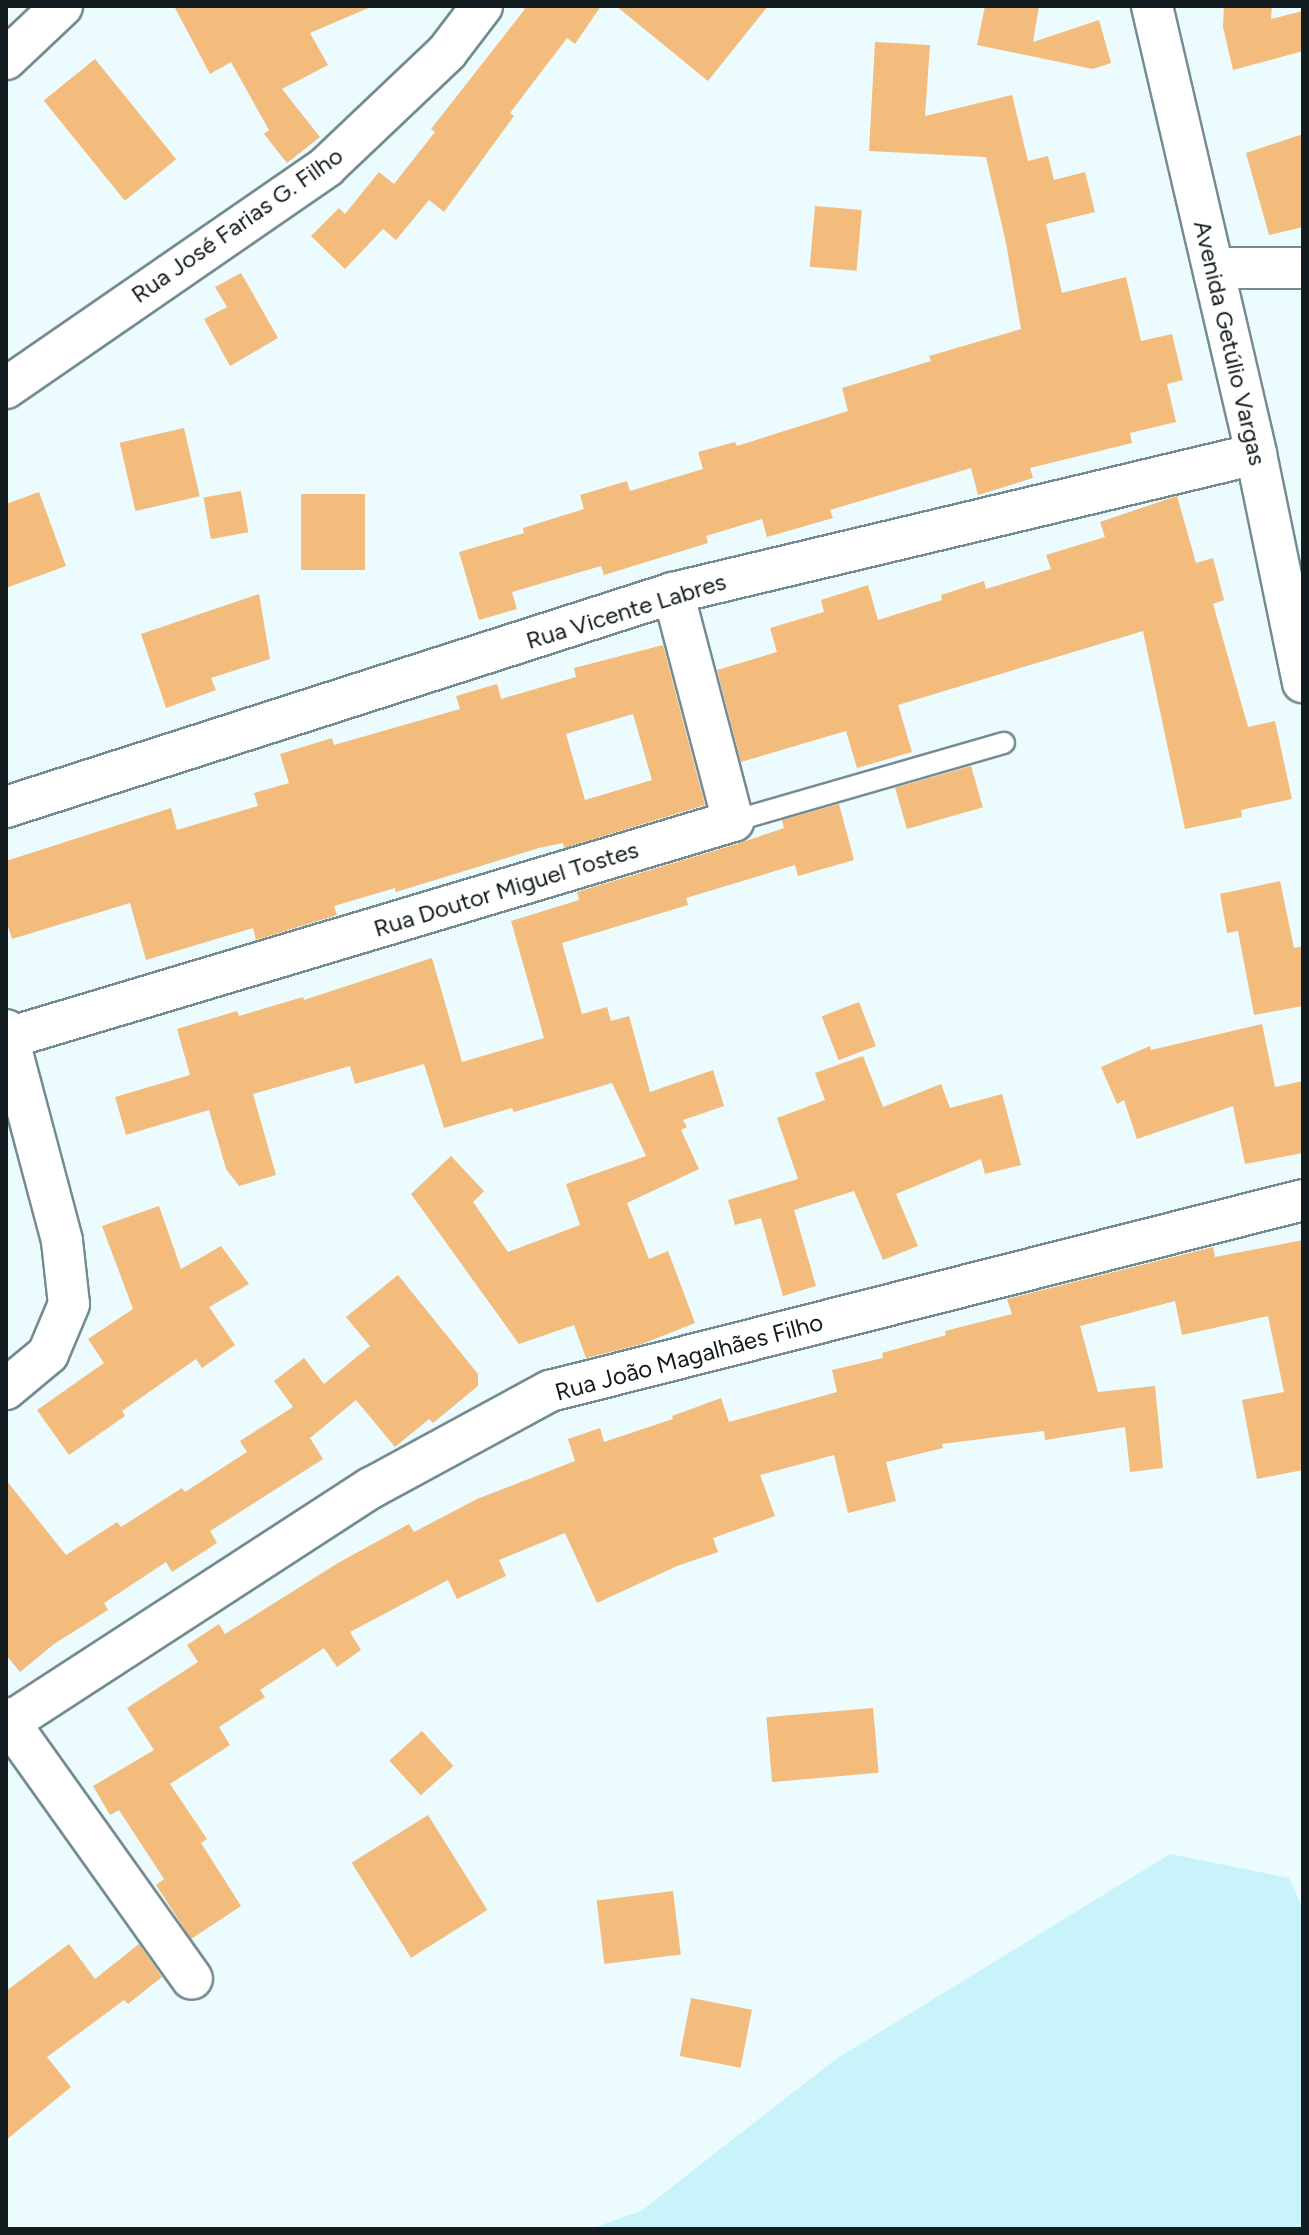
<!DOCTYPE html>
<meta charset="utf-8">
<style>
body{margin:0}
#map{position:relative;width:1309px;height:2235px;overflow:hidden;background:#ecfbfe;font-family:Figtree,sans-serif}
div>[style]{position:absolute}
.green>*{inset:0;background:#c8f3fb}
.building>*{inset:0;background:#f3bc7c;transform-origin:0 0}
.roads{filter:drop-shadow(2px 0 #748c91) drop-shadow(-2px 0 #748c91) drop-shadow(0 2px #748c91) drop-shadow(0 -2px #748c91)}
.lane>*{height:20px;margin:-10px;padding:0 10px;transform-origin:10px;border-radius:10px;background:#fff}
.street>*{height:40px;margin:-20px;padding:0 20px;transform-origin:20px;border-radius:20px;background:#fff}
span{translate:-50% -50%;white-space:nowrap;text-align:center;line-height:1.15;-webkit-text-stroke:7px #fff;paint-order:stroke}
.street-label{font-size:24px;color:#121b1d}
.frame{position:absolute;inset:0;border:8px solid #121b1d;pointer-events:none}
</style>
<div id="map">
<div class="green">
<i style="clip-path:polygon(1170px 1854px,1289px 1878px,1303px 1909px,1303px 2229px,590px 2229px,641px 2211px,836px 2059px)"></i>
</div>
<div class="building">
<i style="clip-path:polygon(174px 6px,373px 6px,310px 33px,328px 65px,282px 89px,320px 137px,287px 163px,264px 134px,269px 130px,231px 62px,210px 74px)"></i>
<i style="clip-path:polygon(521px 6px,601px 6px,575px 44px,567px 38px,510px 113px,514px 116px,444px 212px,429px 200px,396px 240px,383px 229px,345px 269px,311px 236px,339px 208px,345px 214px,379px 172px,394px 184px,435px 132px,431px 129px,525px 9px)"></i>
<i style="clip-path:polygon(616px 6px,768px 6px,708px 81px)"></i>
<i style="clip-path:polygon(985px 6px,1039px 6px,1033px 42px,1099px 20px,1111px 63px,1093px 69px,977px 45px)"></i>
<i style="clip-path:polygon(1224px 6px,1272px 6px,1271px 19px,1303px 11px,1303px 51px,1233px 70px,1223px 27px)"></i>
<i style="clip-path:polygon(875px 42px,930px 45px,925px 116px,1012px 95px,1028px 161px,1048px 156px,1054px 180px,1085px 172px,1095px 212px,1046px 224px,1062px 293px,1126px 277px,1141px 341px,1172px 334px,1183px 380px,1167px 384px,1176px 422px,1130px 433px,1132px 443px,1030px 468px,1033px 478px,978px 495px,971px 468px,830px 510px,833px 518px,767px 537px,762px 519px,706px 536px,708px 543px,604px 575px,601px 566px,512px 592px,517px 609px,479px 620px,459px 552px,524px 533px,523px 528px,584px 509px,580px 495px,627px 481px,630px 491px,703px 469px,698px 452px,735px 442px,737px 446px,848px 411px,842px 388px,931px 361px,929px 356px,1021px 329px,1006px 243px,986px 157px,869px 151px)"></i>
<i style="left:95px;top:59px;width:129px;height:66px;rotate:51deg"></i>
<i style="clip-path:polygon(1303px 134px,1303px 227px,1269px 235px,1246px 153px)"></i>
<i style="left:815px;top:206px;width:47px;height:61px;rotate:5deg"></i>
<i style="clip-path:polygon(241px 273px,278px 338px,230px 366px,204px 319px,227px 307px,215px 287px)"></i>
<i style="left:184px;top:428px;width:70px;height:66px;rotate:77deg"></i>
<i style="left:241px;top:491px;width:42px;height:38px;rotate:80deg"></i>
<i style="clip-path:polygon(39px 492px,66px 566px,6px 588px,6px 504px)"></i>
<i style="left:301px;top:494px;width:64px;height:76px"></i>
<i style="clip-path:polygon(1177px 496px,1196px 563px,1213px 558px,1224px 600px,1213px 604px,1248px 727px,1275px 721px,1292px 799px,1241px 810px,1242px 817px,1185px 829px,1143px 631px,898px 705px,912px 752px,857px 768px,846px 731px,741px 762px,717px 670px,777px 652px,770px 628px,824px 612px,821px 600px,868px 585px,878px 620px,942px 600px,941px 595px,984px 581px,986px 589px,1051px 569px,1046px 555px,1105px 537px,1100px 522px)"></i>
<i style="clip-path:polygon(259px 594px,270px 659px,211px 678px,216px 690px,166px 708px,141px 634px)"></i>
<i style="clip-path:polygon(evenodd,663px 645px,705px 805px,564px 848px,563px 843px,539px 848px,396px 892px,395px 888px,334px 906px,337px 915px,256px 940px,253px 928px,146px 960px,130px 903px,12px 939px,6px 920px,6px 861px,171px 808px,177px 830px,258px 806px,254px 793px,289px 783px,280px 754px,332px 738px,334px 745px,460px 709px,456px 696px,497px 684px,501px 699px,576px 677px,574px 668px,663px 645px,633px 714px,652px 780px,585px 800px,566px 734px,633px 714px)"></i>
<i style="left:971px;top:766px;width:43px;height:79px;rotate:74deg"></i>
<i style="clip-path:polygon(839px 804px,854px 860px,798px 876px,795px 865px,686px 898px,688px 905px,562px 943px,582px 1014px,607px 1007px,611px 1021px,629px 1016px,650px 1092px,713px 1070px,724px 1106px,683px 1120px,687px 1127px,681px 1130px,699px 1169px,627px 1203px,649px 1259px,668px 1251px,695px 1323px,642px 1344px,586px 1358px,574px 1325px,519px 1344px,411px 1194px,451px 1156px,484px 1191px,473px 1202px,508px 1252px,580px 1225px,566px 1184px,646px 1156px,612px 1083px,514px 1112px,512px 1108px,444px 1128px,424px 1064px,355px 1084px,350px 1066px,253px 1094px,276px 1175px,239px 1186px,226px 1169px,209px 1110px,126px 1135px,115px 1097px,190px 1075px,177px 1029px,237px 1011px,239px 1016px,303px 997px,304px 1000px,432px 958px,462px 1062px,544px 1038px,511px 921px,579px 900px,577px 892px,740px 843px,784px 828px,782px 820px)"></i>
<i style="clip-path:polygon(1280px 881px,1294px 948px,1303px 946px,1303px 1006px,1254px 1015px,1238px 931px,1227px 933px,1220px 894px)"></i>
<i style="left:859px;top:1002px;width:47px;height:40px;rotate:69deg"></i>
<i style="clip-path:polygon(1262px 1024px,1275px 1087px,1303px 1081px,1303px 1153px,1245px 1164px,1233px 1106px,1137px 1139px,1124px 1100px,1117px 1104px,1101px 1067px,1150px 1046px,1151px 1050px)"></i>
<i style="clip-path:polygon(863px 1056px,883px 1107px,941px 1084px,950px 1108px,1002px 1094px,1021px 1165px,985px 1174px,981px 1159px,896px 1194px,918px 1246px,883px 1260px,854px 1191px,794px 1210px,816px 1286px,783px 1296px,761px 1218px,735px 1225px,728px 1200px,798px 1179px,777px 1118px,825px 1100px,815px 1073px)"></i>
<i style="clip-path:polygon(159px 1206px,181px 1269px,221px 1246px,249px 1284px,209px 1307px,235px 1345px,202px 1368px,196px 1359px,122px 1411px,125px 1416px,69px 1455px,37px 1410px,104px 1363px,88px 1339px,133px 1309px,102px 1226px)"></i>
<i style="clip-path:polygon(1303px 1240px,1303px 1470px,1257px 1479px,1242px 1400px,1284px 1392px,1268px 1316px,1182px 1335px,1175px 1301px,1080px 1326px,1098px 1392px,1155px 1386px,1163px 1468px,1130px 1472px,1125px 1427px,1045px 1440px,1044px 1431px,942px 1444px,943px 1448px,886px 1462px,896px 1501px,848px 1513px,834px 1455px,760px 1475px,775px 1516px,713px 1538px,718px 1552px,677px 1566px,597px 1603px,565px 1533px,499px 1560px,506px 1576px,457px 1599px,448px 1580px,350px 1632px,361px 1650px,337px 1667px,324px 1648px,260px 1690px,265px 1697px,219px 1727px,230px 1745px,170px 1784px,207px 1839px,201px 1843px,241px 1906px,191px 1939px,156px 1885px,164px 1879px,119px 1810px,110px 1815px,93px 1786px,154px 1750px,127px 1708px,198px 1662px,187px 1645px,219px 1624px,225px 1634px,338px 1563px,409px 1524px,414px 1532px,477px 1499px,575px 1461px,568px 1439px,600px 1428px,604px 1442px,673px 1419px,672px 1416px,721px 1398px,729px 1422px,837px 1392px,832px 1370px,883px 1358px,882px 1353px,946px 1335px,945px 1331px,1012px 1314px,1007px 1299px,1213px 1247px,1215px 1257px)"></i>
<i style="clip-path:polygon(398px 1275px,478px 1374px,478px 1386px,433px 1423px,429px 1419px,395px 1447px,356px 1400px,310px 1438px,323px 1459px,210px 1531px,217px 1543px,172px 1572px,166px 1562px,104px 1603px,108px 1610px,54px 1644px,20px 1672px,6px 1655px,6px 1480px,66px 1555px,117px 1522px,121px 1527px,182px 1488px,185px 1492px,247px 1452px,240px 1441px,293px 1407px,274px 1381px,304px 1358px,324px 1384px,370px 1346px,346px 1317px)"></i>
<i style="left:873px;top:1708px;width:65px;height:107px;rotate:85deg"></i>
<i style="left:422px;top:1731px;width:47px;height:44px;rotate:48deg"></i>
<i style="left:428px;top:1815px;width:112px;height:90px;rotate:58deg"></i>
<i style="left:673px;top:1891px;width:64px;height:77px;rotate:83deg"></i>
<i style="clip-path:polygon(69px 1944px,95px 1979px,139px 1944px,162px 1977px,128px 2004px,124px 2000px,47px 2057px,71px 2087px,6px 2140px,6px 1991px)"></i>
<i style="left:691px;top:1998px;width:62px;height:59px;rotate:11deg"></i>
</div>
<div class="roads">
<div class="lane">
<i style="left:733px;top:821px;width:282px;rotate:-16.1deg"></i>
</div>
<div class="street">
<i style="left:1152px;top:6px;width:460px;rotate:76.9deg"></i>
<i style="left:1256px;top:454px;width:233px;rotate:78.4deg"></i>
<i style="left:6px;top:59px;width:77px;rotate:-43.4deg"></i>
<i style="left:1214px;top:268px;width:89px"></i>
<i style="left:6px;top:388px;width:389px;rotate:-34.6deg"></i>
<i style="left:326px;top:167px;width:167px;rotate:-43.5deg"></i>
<i style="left:447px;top:52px;width:58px;rotate:-52.7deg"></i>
<i style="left:6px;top:807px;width:700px;rotate:-17.79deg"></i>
<i style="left:673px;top:593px;width:599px;rotate:-13.41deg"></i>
<i style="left:6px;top:1030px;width:218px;rotate:75.1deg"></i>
<i style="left:62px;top:1241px;width:63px;rotate:83.7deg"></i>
<i style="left:69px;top:1304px;width:54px;rotate:112.8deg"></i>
<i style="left:48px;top:1354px;width:55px;rotate:140.2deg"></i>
<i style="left:8px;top:1038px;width:757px;rotate:-16.66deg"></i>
<i style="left:733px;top:821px;width:236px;rotate:-104.7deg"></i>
<i style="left:6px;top:1718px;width:320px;rotate:54.5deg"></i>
<i style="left:10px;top:1722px;width:430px;rotate:-33deg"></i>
<i style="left:371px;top:1488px;width:204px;rotate:-28.5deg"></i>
<i style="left:550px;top:1391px;width:777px;rotate:-14.23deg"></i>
</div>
</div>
<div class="street-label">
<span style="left:237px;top:225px;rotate:-35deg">Rua José Farias G. Filho</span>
<span style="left:1230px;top:343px;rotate:77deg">Avenida Getúlio Vargas</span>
<span style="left:626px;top:611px;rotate:-17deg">Rua Vicente Labres</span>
<span style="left:506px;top:889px;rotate:-17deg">Rua Doutor Miguel Tostes</span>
<span style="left:689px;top:1357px;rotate:-15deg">Rua João Magalhães Filho</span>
</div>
<div class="frame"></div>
</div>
